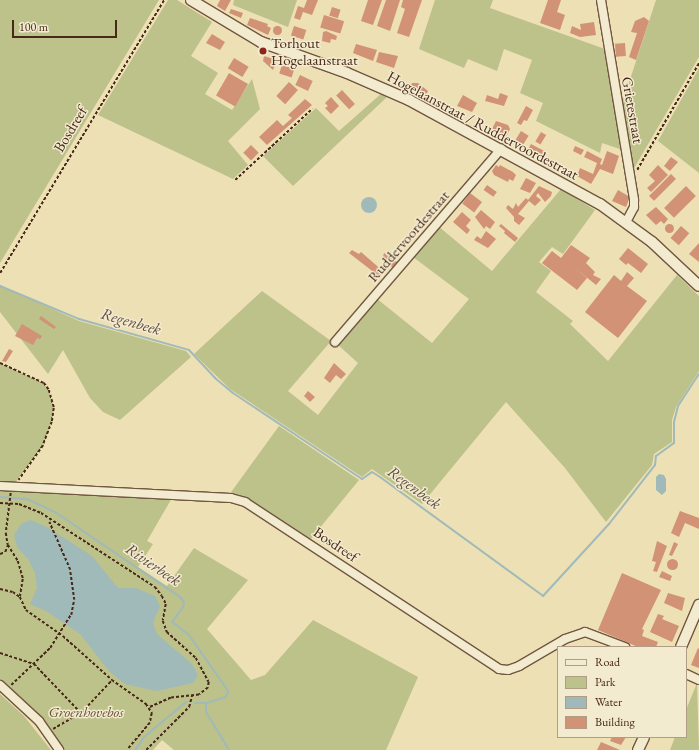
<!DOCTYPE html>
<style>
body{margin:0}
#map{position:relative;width:699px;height:750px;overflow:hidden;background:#ede0b5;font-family:"EB Garamond",serif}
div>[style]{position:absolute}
.green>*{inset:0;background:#bdc18a}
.water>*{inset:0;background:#a0baba}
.round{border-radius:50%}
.stream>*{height:2px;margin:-1px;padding:0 1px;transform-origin:1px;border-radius:1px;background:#a0baba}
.building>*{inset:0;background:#d19276;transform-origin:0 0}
.path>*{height:1.5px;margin-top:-0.75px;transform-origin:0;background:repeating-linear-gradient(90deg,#482819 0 3px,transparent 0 5px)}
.roads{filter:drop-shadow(1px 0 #715640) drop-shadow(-1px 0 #715640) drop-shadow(0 1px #715640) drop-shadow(0 -1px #715640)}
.minor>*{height:8px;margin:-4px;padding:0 4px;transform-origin:4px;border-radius:4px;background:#f3ebcf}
.tertiary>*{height:10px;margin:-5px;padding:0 5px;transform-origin:5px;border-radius:5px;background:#f3ebcf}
.dots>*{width:11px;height:11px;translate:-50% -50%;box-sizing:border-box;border:2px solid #f3ebcf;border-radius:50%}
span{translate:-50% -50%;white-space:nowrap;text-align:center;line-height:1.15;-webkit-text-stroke:3px #f3ebcf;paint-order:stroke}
.poi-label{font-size:15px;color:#482819}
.left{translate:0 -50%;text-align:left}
.street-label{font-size:15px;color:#482819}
.park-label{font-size:15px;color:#654e35;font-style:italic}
.water-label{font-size:16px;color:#5e4c41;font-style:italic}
.legend{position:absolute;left:557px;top:646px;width:130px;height:92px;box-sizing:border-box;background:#f3ebcf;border:1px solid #af9d86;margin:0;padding:5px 7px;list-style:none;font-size:12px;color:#482819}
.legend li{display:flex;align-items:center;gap:8px;height:20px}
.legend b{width:20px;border:1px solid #af9d86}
.scale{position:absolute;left:12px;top:20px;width:105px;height:18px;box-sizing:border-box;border:2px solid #482819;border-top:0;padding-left:5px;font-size:12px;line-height:14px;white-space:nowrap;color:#482819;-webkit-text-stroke:3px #f3ebcf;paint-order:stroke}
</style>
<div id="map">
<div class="green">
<i style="clip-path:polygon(0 0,159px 0,0 263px)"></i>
<i style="clip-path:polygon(168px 0,177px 0,212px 22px,191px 56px,218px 73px,205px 94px,232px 110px,252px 79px,260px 109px,228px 141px,248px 165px,233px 179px,98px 115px)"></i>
<i style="clip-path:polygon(234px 0,297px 0,288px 27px,233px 5px)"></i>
<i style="clip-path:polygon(435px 0,493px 0,490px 8px,605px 49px,623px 150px,602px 143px,600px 153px,536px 121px,543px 103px,520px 93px,532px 60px,504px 49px,497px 71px,468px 59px,464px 68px,419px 49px)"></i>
<i style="clip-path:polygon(656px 0,699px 0,699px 57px,633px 170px,622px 104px)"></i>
<i style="clip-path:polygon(699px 68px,699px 173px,658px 141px)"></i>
<i style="clip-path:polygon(382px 93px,388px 96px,293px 186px,263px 156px,316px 108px,339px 131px)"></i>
<i style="clip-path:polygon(561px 189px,595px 210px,563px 254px,552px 247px,539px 262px,551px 271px,536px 292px,573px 321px,570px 324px,608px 361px,677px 275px,699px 296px,699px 371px,676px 407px,672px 420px,672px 442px,654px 454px,652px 465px,606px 522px,565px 468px,506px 402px,422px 504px,372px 469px,362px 477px,230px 389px,194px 354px,262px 291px,331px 341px,288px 391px,318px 415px,358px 363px,337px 344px,376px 298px,432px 343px,469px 299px,413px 257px,438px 226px,492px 271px)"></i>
<i style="clip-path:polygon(0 285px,79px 321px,186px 351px,191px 357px,120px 420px,103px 412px,90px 398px,63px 350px,48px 374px,0 312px)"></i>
<i style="clip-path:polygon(0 363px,44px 383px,49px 390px,54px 408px,52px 422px,43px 446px,9px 491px,172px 498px,147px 541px,153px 544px,138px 567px,167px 586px,194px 548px,248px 580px,207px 629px,251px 680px,265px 675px,313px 620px,418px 677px,386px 750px,174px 750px,162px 740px,153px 750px,65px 750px,43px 719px,0 680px)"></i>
<i style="clip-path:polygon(279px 426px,359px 480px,310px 540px,229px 495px)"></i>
<i style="clip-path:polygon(697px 683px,699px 750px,670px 750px,675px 737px,686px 737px,686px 710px)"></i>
<i style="clip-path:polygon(0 694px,24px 716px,51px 750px,0 750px)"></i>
</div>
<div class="water">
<i class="round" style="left:361px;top:197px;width:16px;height:16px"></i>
<i style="clip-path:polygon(659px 474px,664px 475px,666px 479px,666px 491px,662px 495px,656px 490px,656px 477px)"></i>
<i style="clip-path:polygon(30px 520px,47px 527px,92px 556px,118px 588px,136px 588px,155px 596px,160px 606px,153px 623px,157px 634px,192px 664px,198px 675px,193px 683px,157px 691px,125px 684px,109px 671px,80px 634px,46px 611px,30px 604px,37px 588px,35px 573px,28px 559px,17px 547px,14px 535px,21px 524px)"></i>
</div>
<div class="stream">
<i style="left:0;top:286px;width:86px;rotate:22.7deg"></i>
<i style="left:79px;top:319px;width:114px;rotate:15.7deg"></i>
<i style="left:189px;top:350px;width:38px;rotate:47deg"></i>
<i style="left:215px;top:378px;width:23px;rotate:40deg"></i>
<i style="left:233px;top:393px;width:155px;rotate:33.7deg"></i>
<i style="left:362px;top:479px;width:12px;rotate:-35deg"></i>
<i style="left:372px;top:472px;width:9px;rotate:32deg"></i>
<i style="left:380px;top:477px;width:202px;rotate:36.1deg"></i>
<i style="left:543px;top:596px;width:98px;rotate:-47.5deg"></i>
<i style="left:609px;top:524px;width:75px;rotate:-52.1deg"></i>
<i style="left:655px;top:465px;width:9px;rotate:-84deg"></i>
<i style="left:656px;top:456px;width:22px;rotate:-36deg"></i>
<i style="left:674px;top:443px;width:21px;rotate:-90deg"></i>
<i style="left:674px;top:422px;width:16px;rotate:-76deg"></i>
<i style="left:678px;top:406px;width:38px;rotate:-57deg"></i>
<i style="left:0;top:497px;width:27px;rotate:4deg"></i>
<i style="left:27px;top:499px;width:31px;rotate:25deg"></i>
<i style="left:55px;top:512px;width:151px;rotate:34.2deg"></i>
<i style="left:180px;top:597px;width:6px;rotate:51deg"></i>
<i style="left:184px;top:602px;width:5px;rotate:101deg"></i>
<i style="left:183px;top:607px;width:19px;rotate:126deg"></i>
<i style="left:172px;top:622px;width:21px;rotate:37deg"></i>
<i style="left:189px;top:635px;width:68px;rotate:55.1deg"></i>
<i style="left:228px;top:691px;width:6px;rotate:108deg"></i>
<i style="left:226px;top:697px;width:21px;rotate:163deg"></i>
<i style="left:206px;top:703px;width:9px;rotate:90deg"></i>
<i style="left:206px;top:712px;width:44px;rotate:58.8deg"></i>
<i style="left:195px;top:703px;width:11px"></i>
<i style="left:135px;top:750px;width:16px;rotate:-55deg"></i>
<i style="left:144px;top:737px;width:55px;rotate:-39.8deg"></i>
</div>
<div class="building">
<i style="clip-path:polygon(220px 0,231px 0,225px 11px,217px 6px)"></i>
<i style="clip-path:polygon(307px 0,318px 0,312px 15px,303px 12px,300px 20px,294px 18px,298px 6px,304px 8px)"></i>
<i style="clip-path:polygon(368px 0,382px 0,373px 25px,361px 21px)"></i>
<i style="clip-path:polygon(386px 0,400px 0,390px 31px,377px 26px)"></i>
<i style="clip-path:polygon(403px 0,422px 0,409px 37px,397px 33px,405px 9px,401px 7px)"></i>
<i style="clip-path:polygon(548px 0,561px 0,557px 12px,565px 15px,560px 30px,540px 23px)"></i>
<i style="left:332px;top:7px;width:9px;height:9px;rotate:18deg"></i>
<i style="clip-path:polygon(231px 9px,243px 13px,241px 18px,229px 13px)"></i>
<i style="left:324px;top:15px;width:21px;height:13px;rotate:17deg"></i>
<i style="clip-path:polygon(644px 17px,649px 21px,636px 60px,629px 57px,637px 33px,631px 32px,635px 21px)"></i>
<i style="clip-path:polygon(250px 18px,268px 24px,267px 26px,271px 28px,268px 35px,247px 25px)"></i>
<i style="clip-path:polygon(594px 22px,596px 35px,580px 37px,570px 33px,572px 26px,581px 30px,580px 24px)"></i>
<i class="round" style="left:272.5px;top:25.5px;width:9px;height:9px"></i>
<i style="left:294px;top:26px;width:13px;height:10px;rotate:18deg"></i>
<i style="clip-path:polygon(326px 31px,337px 36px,336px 40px,331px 39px,330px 43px,322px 41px,323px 32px)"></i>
<i style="clip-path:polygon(212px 34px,225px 42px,220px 50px,206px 43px)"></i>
<i style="left:625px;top:43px;width:13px;height:10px;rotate:86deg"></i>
<i style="clip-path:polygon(356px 44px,377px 50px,373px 61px,353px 53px)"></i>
<i style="clip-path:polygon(379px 52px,398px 56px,394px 68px,376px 62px)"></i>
<i style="clip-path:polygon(264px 56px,277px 60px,273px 70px,263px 61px)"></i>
<i style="left:234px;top:58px;width:17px;height:12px;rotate:31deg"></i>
<i style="left:282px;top:65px;width:13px;height:9px;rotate:18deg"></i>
<i style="left:229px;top:73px;width:22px;height:26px;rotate:30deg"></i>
<i style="left:300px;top:75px;width:14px;height:11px;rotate:25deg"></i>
<i style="left:289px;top:82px;width:12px;height:19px;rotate:42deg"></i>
<i style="clip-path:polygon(412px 83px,418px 83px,428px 91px,424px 99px,408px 90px)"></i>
<i style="left:342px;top:90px;width:19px;height:8px;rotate:47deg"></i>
<i style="clip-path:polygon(500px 93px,508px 96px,504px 106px,485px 101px,487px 95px,498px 99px)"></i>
<i style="clip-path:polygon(463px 95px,477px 103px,472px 112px,457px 106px)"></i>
<i style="clip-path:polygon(331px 97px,339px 106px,331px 114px,325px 108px,328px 106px,325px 103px)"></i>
<i style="clip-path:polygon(305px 99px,312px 105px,267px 145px,259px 137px,277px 120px,283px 126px,292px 118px,288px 115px)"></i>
<i style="clip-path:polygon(526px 106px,533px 110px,527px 121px,524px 120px,521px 125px,517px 123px)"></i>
<i style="clip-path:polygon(496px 121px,508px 125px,510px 129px,506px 137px,492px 129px)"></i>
<i style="left:521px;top:131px;width:9px;height:12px;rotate:32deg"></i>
<i style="left:541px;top:132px;width:6px;height:11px;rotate:31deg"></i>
<i style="left:531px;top:144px;width:15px;height:7px;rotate:28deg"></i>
<i style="left:251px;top:145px;width:11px;height:11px;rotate:45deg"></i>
<i style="clip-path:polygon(575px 146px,584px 150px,581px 155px,573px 151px)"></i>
<i style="clip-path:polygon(587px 151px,602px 159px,600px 164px,602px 165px,607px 151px,619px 156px,613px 174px,600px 169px,591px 184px,577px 176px,580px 168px,593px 174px,597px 163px,584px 157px)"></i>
<i style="clip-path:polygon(671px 157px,678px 162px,670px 171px,664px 166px)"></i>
<i style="clip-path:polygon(496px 165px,499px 167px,500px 165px,513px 172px,516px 175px,513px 181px,509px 179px,508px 182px,494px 175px,492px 171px)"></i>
<i style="clip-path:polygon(658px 165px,668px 175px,651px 192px,647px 188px,655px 181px,649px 175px)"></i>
<i style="left:671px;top:174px;width:7px;height:31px;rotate:45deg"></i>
<i style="clip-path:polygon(526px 178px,536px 183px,530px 193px,520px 189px)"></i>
<i style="left:487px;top:185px;width:12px;height:6px;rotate:35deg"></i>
<i style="clip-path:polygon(539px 186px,552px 192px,551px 196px,545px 202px,538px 193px,536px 196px,541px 200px,535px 206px,529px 201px,518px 214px,525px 218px,519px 225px,514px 221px,514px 217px,506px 208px,508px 205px,513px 209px,516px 203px,518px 207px,526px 198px,528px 200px)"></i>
<i style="left:686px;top:186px;width:14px;height:31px;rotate:45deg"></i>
<i style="clip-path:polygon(618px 190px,630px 197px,626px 207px,612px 201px)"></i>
<i style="left:470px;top:193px;width:15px;height:13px;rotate:37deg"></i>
<i style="clip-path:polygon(656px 207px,668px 219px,664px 224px,661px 221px,656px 225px,646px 215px)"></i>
<i style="clip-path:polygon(481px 210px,495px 222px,490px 229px,486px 226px,484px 229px,475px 217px)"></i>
<i style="clip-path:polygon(462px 212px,471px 220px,466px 226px,470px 230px,467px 234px,453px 222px)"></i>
<i class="round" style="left:664.5px;top:223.5px;width:9px;height:9px"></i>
<i style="clip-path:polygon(501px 224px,518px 238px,515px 242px,504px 233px,505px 231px,499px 226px)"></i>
<i style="left:681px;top:226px;width:11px;height:16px;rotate:41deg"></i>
<i style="clip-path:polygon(486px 231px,496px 239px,488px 248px,474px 240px,477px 236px,481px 239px)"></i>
<i style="clip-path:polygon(699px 243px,699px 262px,689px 254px)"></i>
<i style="clip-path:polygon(571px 245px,590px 258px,586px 263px,595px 272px,593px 275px,601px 279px,596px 285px,574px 267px,587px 278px,577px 290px,542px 263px,552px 251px,561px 258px)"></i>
<i style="clip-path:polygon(628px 248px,648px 264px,641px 273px,628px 263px,626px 265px,619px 259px)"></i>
<i style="clip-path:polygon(352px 250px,359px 254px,361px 252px,384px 272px,380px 277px,349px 253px)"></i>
<i style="clip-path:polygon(384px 253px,400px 264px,396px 270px,382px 260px)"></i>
<i style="clip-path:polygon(627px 272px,634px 278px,627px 286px,647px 301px,618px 338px,585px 312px,614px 275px,621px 281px)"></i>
<i style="clip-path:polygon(41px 316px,56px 327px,54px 329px,39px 319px)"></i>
<i style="clip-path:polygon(22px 324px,42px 336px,40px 339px,37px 338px,33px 345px,15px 336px)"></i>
<i style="clip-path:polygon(9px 349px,13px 351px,6px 362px,2px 361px)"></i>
<i style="clip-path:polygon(334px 363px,346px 374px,341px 379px,336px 375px,330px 383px,324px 378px)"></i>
<i style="clip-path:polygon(308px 391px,315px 397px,310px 402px,304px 396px)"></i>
<i style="clip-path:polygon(680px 511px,699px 518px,699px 529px,685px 523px,679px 537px,671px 533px)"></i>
<i style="clip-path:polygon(657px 541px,667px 546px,657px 572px,653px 571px,656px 562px,652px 561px)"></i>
<i style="clip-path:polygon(674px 542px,678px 544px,672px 556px,669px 555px)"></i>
<i class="round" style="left:666.5px;top:558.5px;width:11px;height:11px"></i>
<i style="clip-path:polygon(662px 571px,672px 576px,670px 581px,659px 577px)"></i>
<i style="clip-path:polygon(622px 573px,661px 590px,642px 629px,644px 630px,642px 636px,658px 642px,656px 647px,638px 647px,598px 630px)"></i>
<i style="clip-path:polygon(668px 593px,685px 598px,682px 611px,664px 603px)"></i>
<i style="clip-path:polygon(658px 614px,664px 616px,662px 619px,679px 626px,672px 642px,650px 632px)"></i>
<i style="clip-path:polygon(698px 648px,699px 649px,699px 668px,691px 665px)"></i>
<i style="clip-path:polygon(612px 737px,614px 738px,626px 737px,621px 745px,610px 741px)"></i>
<i style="clip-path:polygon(601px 742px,620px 750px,597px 750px)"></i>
</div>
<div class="path">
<i style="left:637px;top:170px;width:124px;rotate:-59.9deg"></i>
<i style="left:235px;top:180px;width:105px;rotate:-42.7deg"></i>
<i style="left:0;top:273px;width:318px;rotate:-59deg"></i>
<i style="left:0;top:363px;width:48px;rotate:24.4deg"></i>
<i style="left:44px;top:383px;width:9px;rotate:54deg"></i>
<i style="left:49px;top:390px;width:19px;rotate:74deg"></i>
<i style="left:54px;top:408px;width:14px;rotate:98deg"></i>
<i style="left:52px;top:422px;width:26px;rotate:111deg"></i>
<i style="left:43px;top:446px;width:42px;rotate:125.2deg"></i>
<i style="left:11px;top:493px;width:40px;rotate:97.1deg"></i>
<i style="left:6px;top:533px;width:12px;rotate:81deg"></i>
<i style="left:8px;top:545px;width:19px;rotate:58deg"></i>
<i style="left:18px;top:561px;width:19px;rotate:74deg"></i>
<i style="left:23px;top:579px;width:18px;rotate:99deg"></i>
<i style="left:0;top:503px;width:19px;rotate:3deg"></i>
<i style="left:19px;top:504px;width:24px;rotate:22deg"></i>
<i style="left:41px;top:513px;width:136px;rotate:33deg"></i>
<i style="left:155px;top:587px;width:11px;rotate:52deg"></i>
<i style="left:162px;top:596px;width:9px;rotate:63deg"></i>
<i style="left:166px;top:604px;width:17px;rotate:100deg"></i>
<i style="left:163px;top:621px;width:12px;rotate:70deg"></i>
<i style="left:167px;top:632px;width:39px;rotate:42deg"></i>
<i style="left:196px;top:658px;width:27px;rotate:62deg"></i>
<i style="left:209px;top:682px;width:6px;rotate:99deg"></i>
<i style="left:208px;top:688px;width:11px;rotate:142deg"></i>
<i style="left:199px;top:695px;width:28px;rotate:174deg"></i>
<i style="left:171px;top:698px;width:24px;rotate:156deg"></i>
<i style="left:0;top:554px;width:5px;rotate:-22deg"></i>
<i style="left:5px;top:552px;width:8px;rotate:-67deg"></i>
<i style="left:0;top:589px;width:13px;rotate:13deg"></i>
<i style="left:13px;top:592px;width:9px;rotate:36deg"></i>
<i style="left:20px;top:597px;width:14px;rotate:65deg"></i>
<i style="left:26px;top:610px;width:45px;rotate:35.1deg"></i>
<i style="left:63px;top:636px;width:66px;rotate:41.9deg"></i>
<i style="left:112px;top:680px;width:42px;rotate:35.2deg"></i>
<i style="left:146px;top:704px;width:11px;rotate:56deg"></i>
<i style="left:152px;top:713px;width:10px;rotate:101deg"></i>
<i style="left:150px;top:723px;width:35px;rotate:130deg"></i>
<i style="left:0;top:653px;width:36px;rotate:18deg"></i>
<i style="left:34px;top:664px;width:68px;rotate:46.2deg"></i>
<i style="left:81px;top:713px;width:44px;rotate:-46.8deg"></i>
<i style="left:11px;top:685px;width:54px;rotate:-43.5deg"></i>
<i style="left:50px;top:648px;width:39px;rotate:-58deg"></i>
<i style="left:71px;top:615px;width:15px;rotate:-79deg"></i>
<i style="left:74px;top:600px;width:30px;rotate:-98deg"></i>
<i style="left:70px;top:570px;width:52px;rotate:-113.6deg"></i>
<i style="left:53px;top:729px;width:32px;rotate:-30deg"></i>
<i style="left:146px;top:750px;width:61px;rotate:-45deg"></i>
<i style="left:189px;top:707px;width:12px;rotate:-76deg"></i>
</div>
<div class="roads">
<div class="minor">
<i style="left:601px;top:0;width:203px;rotate:80.6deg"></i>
<i style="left:634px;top:200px;width:7px;rotate:90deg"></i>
<i style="left:634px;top:207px;width:17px;rotate:118deg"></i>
<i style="left:335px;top:342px;width:255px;rotate:-49.3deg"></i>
<i style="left:0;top:486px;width:231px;rotate:3deg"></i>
<i style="left:231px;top:498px;width:15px;rotate:16deg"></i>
<i style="left:245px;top:502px;width:304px;rotate:33.3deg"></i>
<i style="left:499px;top:669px;width:9px;rotate:6deg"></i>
<i style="left:508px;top:670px;width:12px;rotate:-20deg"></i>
<i style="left:519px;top:666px;width:53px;rotate:-30.4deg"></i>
<i style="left:565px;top:639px;width:21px;rotate:-19deg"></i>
<i style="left:585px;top:632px;width:43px;rotate:20.6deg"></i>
<i style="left:686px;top:674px;width:14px;rotate:25deg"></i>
<i style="left:0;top:685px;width:53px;rotate:42.7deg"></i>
<i style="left:39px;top:721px;width:35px;rotate:55deg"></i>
</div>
<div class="tertiary">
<i style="left:191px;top:0;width:82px;rotate:31deg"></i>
<i style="left:261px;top:42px;width:91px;rotate:19.8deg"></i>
<i style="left:347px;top:73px;width:68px;rotate:23.5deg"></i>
<i style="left:409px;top:100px;width:217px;rotate:28.6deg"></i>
<i style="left:600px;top:204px;width:64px;rotate:36.2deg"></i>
<i style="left:652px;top:242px;width:64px;rotate:43.1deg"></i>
<i style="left:681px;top:647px;width:46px;rotate:-66.8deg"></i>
<i style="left:638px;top:750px;width:14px;rotate:-65deg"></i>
</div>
</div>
<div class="dots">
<i style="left:263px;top:51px;background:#8f2418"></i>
</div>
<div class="poi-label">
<span class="left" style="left:271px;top:51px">Torhout<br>Hogelaanstraat</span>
</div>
<div class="street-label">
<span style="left:633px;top:110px;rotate:80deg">Grietestraat</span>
<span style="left:483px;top:125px;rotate:28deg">Hogelaanstraat / Ruddervoordestraat</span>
<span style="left:70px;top:129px;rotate:-59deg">Bosdreef</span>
<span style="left:408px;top:236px;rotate:-49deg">Ruddervoordestraat</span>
<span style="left:336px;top:544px;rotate:34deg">Bosdreef</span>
</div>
<div class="park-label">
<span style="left:86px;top:712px">Groenhovebos</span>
</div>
<div class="water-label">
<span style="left:131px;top:322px;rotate:16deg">Regenbeek</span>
<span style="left:414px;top:488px;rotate:36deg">Regenbeek</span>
<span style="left:153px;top:565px;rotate:34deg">Rivierbeek</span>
</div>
<ul class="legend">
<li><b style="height:5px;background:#f3ebcf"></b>Road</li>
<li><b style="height:11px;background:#bdc18a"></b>Park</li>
<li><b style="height:11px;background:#a0baba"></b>Water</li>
<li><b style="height:11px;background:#d19276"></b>Building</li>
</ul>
<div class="scale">100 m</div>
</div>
